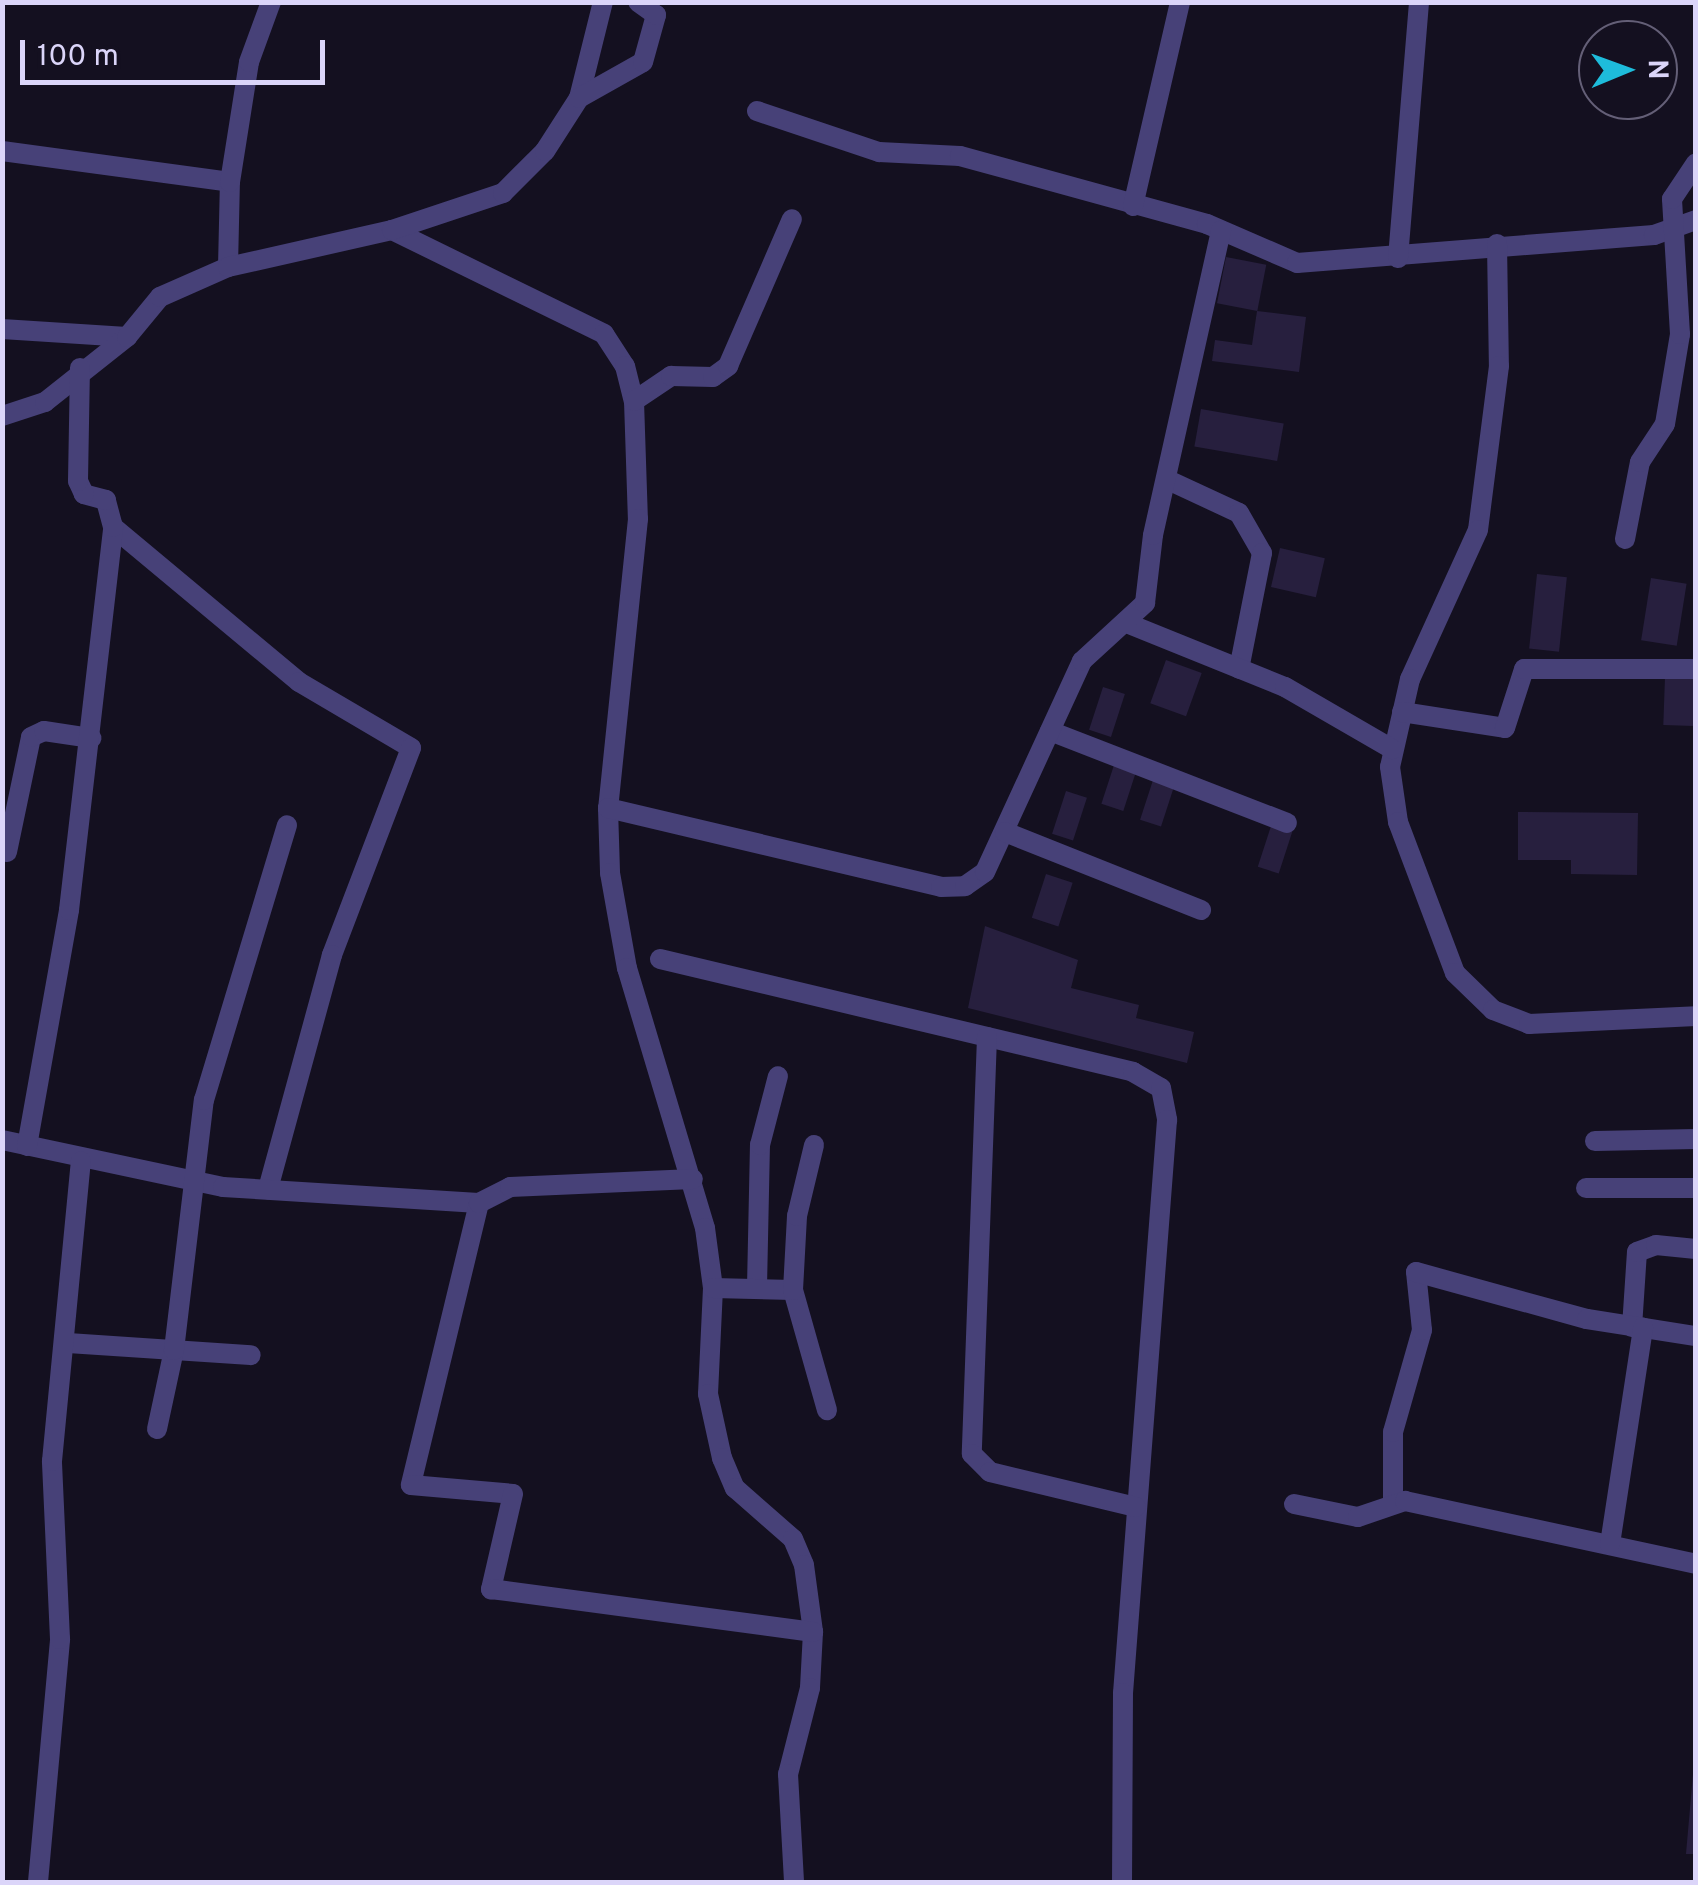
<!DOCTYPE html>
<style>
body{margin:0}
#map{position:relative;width:1698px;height:1885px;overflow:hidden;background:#141020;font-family:Overpass,sans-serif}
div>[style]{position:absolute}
.building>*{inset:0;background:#271f3e;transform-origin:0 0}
.minor>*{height:20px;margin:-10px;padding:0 10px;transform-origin:10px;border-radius:10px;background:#474178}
span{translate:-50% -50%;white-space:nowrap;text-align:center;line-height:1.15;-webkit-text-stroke:8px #141020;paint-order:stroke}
.frame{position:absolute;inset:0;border:5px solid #dbd5f9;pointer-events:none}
.north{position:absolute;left:1578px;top:20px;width:100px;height:100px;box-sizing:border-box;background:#141020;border:2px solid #645f77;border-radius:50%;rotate:89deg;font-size:28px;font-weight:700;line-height:40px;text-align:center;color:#dbd5f9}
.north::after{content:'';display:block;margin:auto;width:35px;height:45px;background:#1ebcdb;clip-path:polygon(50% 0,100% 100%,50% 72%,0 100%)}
.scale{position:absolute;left:20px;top:40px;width:305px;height:45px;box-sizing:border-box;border:5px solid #dbd5f9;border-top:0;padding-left:12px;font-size:30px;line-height:35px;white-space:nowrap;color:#dbd5f9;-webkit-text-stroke:8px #141020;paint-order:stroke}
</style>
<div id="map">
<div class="building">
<i style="left:1226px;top:257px;width:41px;height:47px;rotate:11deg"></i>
<i style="clip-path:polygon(1257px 311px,1306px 317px,1299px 372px,1212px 361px,1215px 340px,1252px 345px)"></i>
<i style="left:1201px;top:409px;width:84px;height:38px;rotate:10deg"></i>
<i style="left:1280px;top:548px;width:46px;height:40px;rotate:13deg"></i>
<i style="left:1537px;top:574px;width:30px;height:75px;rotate:6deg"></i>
<i style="left:1651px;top:578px;width:36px;height:63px;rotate:9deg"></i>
<i style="left:1166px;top:660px;width:38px;height:46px;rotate:20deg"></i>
<i style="left:1665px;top:677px;width:31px;height:48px;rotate:2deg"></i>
<i style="left:1103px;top:687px;width:23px;height:45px;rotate:18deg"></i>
<i style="left:1115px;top:762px;width:23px;height:44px;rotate:18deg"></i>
<i style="left:1154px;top:777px;width:22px;height:45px;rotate:18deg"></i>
<i style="left:1066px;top:791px;width:22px;height:45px;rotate:18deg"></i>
<i style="clip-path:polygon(1518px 812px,1638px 813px,1637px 875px,1571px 874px,1571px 860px,1518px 860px)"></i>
<i style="left:1272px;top:823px;width:22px;height:46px;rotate:18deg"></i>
<i style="left:1046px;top:874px;width:28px;height:46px;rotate:18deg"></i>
<i style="clip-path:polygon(985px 926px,1078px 960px,1071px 988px,1139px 1005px,1136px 1018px,1194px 1032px,1187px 1063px,968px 1008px)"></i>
<i style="clip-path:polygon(1693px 1774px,1696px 1774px,1696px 1854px,1686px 1854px)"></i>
</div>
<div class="minor">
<i style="left:579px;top:98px;width:99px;rotate:-76deg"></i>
<i style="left:757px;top:111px;width:129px;rotate:18.6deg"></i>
<i style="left:879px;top:152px;width:81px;rotate:2.8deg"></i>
<i style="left:960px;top:156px;width:256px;rotate:15.4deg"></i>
<i style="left:1207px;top:224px;width:98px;rotate:23.4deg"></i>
<i style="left:1297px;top:263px;width:358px;rotate:-4.5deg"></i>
<i style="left:1654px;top:235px;width:45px;rotate:-19.7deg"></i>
<i style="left:2px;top:151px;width:230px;rotate:7.7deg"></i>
<i style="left:1133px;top:206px;width:209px;rotate:-77deg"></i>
<i style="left:392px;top:230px;width:236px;rotate:26.1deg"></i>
<i style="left:604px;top:334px;width:38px;rotate:57deg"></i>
<i style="left:625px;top:366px;width:36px;rotate:76deg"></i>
<i style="left:634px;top:401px;width:118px;rotate:88.1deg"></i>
<i style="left:638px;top:519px;width:291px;rotate:95.9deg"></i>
<i style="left:608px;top:808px;width:65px;rotate:88.2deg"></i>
<i style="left:610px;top:873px;width:97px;rotate:79.9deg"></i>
<i style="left:627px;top:968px;width:271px;rotate:73.3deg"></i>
<i style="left:705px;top:1228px;width:61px;rotate:82.4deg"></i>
<i style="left:713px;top:1288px;width:106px;rotate:92.7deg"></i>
<i style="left:708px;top:1394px;width:66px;rotate:77.7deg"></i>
<i style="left:722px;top:1458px;width:33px;rotate:67deg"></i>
<i style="left:735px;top:1488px;width:77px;rotate:41.3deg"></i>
<i style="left:793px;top:1539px;width:28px;rotate:67deg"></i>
<i style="left:804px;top:1565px;width:68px;rotate:82.3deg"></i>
<i style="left:813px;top:1632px;width:56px;rotate:93.1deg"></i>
<i style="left:810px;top:1688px;width:89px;rotate:104.3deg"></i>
<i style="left:788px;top:1774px;width:108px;rotate:86.8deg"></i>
<i style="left:1497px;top:244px;width:122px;rotate:89.1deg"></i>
<i style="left:1499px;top:366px;width:165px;rotate:97.3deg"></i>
<i style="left:1478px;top:530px;width:164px;rotate:114.5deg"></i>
<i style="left:1410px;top:679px;width:90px;rotate:102.8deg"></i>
<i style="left:1390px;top:767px;width:56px;rotate:81.7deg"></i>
<i style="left:1398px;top:822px;width:161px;rotate:69.3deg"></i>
<i style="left:1455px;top:973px;width:53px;rotate:44.2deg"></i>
<i style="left:1493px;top:1010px;width:39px;rotate:21deg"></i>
<i style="left:1529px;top:1024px;width:167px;rotate:-2.7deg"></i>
<i style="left:1398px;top:258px;width:257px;rotate:-85.3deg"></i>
<i style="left:228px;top:267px;width:85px;rotate:-88.7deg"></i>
<i style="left:230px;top:182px;width:121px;rotate:-81deg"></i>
<i style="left:249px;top:62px;width:64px;rotate:-69.9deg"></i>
<i style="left:2px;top:329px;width:125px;rotate:3.7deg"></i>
<i style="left:634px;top:401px;width:45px;rotate:-34deg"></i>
<i style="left:671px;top:376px;width:42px;rotate:1.4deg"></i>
<i style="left:713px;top:377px;width:19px;rotate:-36deg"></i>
<i style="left:728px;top:366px;width:160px;rotate:-66.5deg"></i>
<i style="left:2px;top:416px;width:45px;rotate:-18deg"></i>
<i style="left:45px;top:402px;width:105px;rotate:-38.4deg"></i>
<i style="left:127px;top:337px;width:52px;rotate:-50.5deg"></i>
<i style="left:160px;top:297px;width:74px;rotate:-23.8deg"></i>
<i style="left:228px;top:267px;width:168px;rotate:-12.7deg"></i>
<i style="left:392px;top:230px;width:117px;rotate:-18.4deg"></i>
<i style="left:503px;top:193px;width:59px;rotate:-45deg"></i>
<i style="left:545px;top:151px;width:63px;rotate:-57.3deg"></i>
<i style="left:579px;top:98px;width:73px;rotate:-29.4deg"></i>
<i style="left:643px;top:62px;width:49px;rotate:-74.5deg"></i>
<i style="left:656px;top:15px;width:22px;rotate:-144deg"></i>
<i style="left:1168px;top:480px;width:78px;rotate:24.9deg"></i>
<i style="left:1239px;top:513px;width:46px;rotate:60.1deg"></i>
<i style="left:1262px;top:553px;width:118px;rotate:101.2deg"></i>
<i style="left:113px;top:527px;width:242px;rotate:39.8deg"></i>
<i style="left:299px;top:682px;width:130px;rotate:30.5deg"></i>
<i style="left:411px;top:748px;width:222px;rotate:110.9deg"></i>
<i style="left:332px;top:955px;width:243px;rotate:105.3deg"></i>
<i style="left:1625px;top:539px;width:78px;rotate:-79deg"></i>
<i style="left:1640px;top:462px;width:45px;rotate:-56.7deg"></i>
<i style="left:1665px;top:424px;width:91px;rotate:-80.5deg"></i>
<i style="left:1680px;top:334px;width:135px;rotate:-93.4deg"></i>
<i style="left:1672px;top:199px;width:43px;rotate:-56.3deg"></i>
<i style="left:1129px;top:624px;width:168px;rotate:22deg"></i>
<i style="left:1285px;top:687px;width:124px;rotate:30.1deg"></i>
<i style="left:1402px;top:712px;width:104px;rotate:8.8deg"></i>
<i style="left:1505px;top:728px;width:62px;rotate:-72.1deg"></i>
<i style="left:1524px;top:669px;width:172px"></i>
<i style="left:1050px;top:731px;width:254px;rotate:21.2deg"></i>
<i style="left:608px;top:808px;width:342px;rotate:13.3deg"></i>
<i style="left:941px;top:887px;width:24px;rotate:-2deg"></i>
<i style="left:965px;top:886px;width:24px;rotate:-35deg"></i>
<i style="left:985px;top:872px;width:232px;rotate:-65.3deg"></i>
<i style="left:1082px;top:661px;width:86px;rotate:-42.6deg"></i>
<i style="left:1145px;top:603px;width:68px;rotate:-83.3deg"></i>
<i style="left:1153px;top:535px;width:312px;rotate:-77.4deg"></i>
<i style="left:1005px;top:832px;width:211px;rotate:21.7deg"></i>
<i style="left:7px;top:852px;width:117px;rotate:-78.2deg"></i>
<i style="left:31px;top:737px;width:14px;rotate:-25deg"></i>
<i style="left:44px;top:731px;width:48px;rotate:8.5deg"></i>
<i style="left:660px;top:959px;width:486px;rotate:13.4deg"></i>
<i style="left:1133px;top:1072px;width:32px;rotate:30deg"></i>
<i style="left:1161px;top:1088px;width:33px;rotate:79deg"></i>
<i style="left:1167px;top:1120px;width:575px;rotate:94.39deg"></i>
<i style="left:1123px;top:1693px;width:189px;rotate:90.3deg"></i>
<i style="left:987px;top:1037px;width:417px;rotate:92.1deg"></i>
<i style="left:972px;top:1454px;width:25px;rotate:45deg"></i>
<i style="left:990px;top:1472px;width:150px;rotate:13.5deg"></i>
<i style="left:2px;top:1140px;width:226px;rotate:12deg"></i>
<i style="left:223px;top:1187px;width:256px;rotate:3.6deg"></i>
<i style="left:479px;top:1203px;width:290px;rotate:103.6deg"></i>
<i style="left:411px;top:1485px;width:102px;rotate:5deg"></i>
<i style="left:513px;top:1494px;width:98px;rotate:103deg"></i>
<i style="left:491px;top:1589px;width:325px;rotate:7.6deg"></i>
<i style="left:1595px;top:1141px;width:101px;rotate:-1.1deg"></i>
<i style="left:27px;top:1146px;width:240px;rotate:-79.9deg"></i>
<i style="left:69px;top:910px;width:386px;rotate:-83.4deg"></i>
<i style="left:113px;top:527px;width:28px;rotate:-105deg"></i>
<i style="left:106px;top:500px;width:23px;rotate:-165deg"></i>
<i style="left:84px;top:494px;width:14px;rotate:-115deg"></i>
<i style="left:78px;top:481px;width:113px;rotate:-89deg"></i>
<i style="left:1586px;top:1188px;width:110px"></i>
<i style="left:479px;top:1203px;width:35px;rotate:-27deg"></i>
<i style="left:510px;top:1187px;width:183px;rotate:-2.5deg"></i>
<i style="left:757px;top:1287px;width:142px;rotate:-88.8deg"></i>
<i style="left:760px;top:1145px;width:71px;rotate:-75.4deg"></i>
<i style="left:713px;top:1288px;width:80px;rotate:1.4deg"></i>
<i style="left:793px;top:1290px;width:125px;rotate:74.2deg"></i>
<i style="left:793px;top:1290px;width:74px;rotate:-86.9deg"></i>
<i style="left:797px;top:1216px;width:73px;rotate:-76.5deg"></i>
<i style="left:1632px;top:1327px;width:75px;rotate:-86.2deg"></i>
<i style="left:1637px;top:1252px;width:20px;rotate:-20deg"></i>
<i style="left:1656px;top:1245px;width:40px;rotate:5.7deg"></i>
<i style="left:68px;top:1343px;width:183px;rotate:3.8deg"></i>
<i style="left:157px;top:1429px;width:81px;rotate:-77.9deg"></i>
<i style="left:174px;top:1350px;width:252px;rotate:-83.2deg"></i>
<i style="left:204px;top:1100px;width:287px;rotate:-73.2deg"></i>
<i style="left:1393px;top:1501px;width:69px;rotate:-90deg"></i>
<i style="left:1393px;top:1432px;width:106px;rotate:-74.1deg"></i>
<i style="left:1422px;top:1330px;width:58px;rotate:-95.9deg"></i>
<i style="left:1416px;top:1272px;width:177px;rotate:15.4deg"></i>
<i style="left:1587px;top:1319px;width:110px;rotate:8.9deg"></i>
<i style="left:1294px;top:1504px;width:65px;rotate:11.5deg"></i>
<i style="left:1358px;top:1517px;width:50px;rotate:-18.8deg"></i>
<i style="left:1405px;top:1501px;width:298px;rotate:12.2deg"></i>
<i style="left:1610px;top:1544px;width:219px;rotate:-81.3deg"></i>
<i style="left:38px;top:1882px;width:244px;rotate:-84.8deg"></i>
<i style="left:60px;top:1639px;width:178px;rotate:-92.6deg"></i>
<i style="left:52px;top:1461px;width:301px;rotate:-84.5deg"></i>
</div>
<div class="frame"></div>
<div class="north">N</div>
<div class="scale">100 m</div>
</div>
